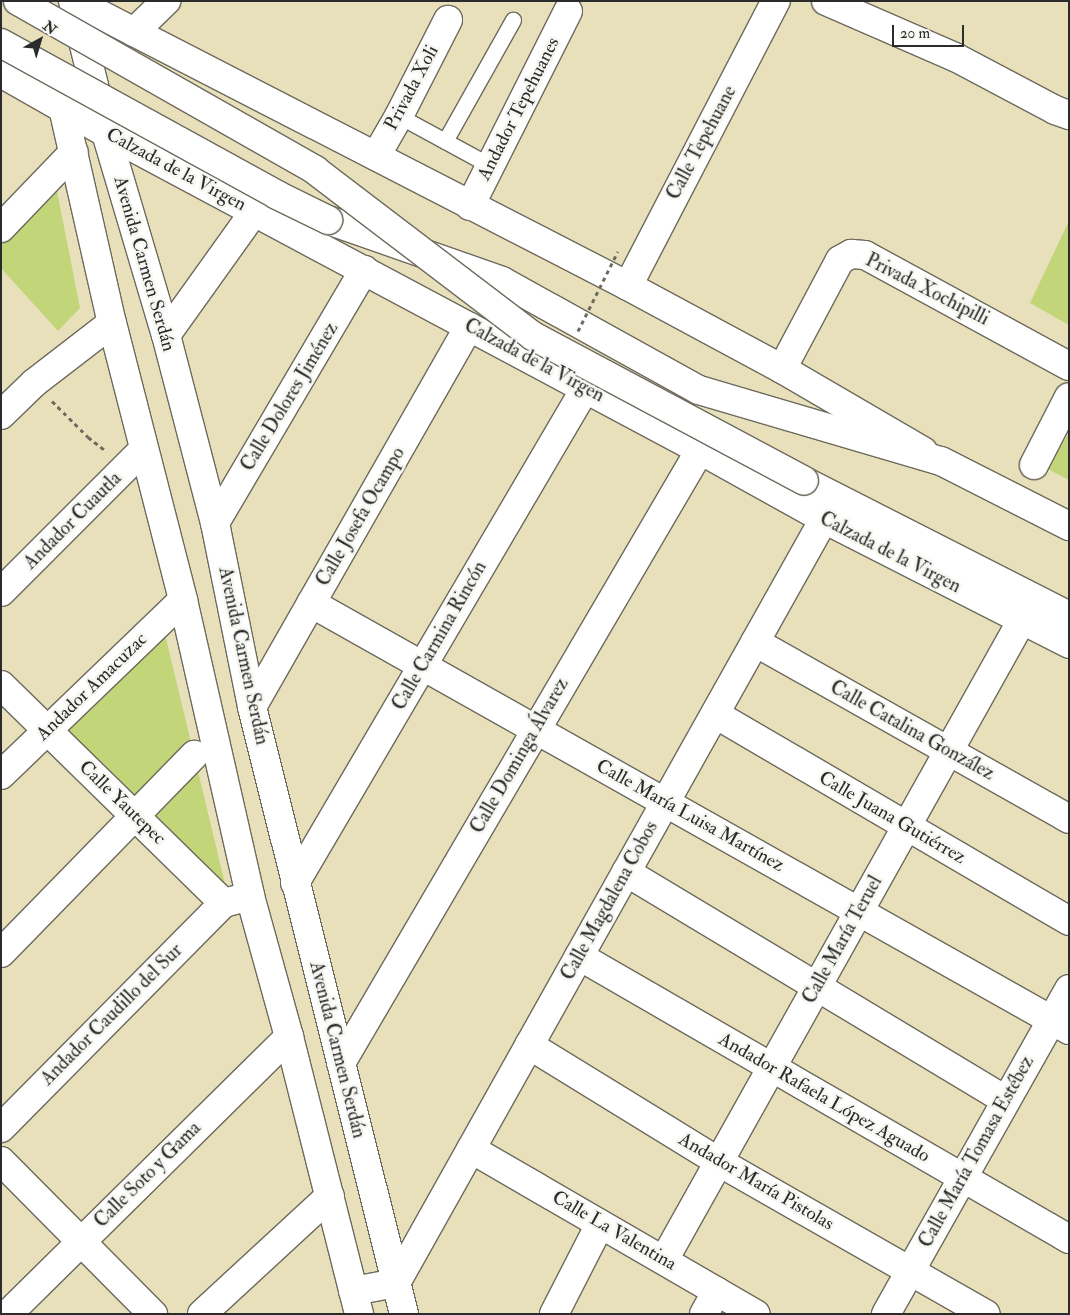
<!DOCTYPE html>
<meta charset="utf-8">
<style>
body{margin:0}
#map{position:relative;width:1070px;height:1315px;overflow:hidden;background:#e7e0bb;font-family:"IM FELL Double Pica",serif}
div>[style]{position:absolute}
.green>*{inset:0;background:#c2d578}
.path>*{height:3px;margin-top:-1.5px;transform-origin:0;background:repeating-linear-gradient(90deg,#6d6a5d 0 4px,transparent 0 8px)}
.roads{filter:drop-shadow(1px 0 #6d6a5d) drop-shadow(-1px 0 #6d6a5d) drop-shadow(0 1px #6d6a5d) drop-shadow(0 -1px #6d6a5d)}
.service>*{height:15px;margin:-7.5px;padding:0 7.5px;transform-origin:7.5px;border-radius:7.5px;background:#fff}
.minor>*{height:28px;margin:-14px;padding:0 14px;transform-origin:14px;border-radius:14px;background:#fff}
.tertiary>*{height:28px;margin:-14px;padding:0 14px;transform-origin:14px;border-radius:14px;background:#fff}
.secondary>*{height:28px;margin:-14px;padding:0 14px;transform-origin:14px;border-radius:14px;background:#fff}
.path-bridge>*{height:3px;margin-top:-1.5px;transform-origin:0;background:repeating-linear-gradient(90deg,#6d6a5d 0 4px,transparent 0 8px)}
.bridges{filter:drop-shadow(1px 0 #6d6a5d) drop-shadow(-1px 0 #6d6a5d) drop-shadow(0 1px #6d6a5d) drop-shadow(0 -1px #6d6a5d)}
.secondary-bridge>*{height:28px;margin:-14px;padding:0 14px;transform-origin:14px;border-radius:14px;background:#fff}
span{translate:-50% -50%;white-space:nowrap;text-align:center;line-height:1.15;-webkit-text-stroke:5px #f6f6f2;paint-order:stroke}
.street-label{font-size:19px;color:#2b2b2b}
.frame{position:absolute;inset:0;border:2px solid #2b2b2b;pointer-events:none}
.north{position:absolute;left:15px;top:15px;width:50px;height:50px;-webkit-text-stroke:4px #f6f6f2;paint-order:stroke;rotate:39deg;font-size:14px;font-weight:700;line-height:20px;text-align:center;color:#2b2b2b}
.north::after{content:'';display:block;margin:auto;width:18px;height:22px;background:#2b2b2b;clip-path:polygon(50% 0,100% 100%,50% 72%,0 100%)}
.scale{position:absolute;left:892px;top:25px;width:72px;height:22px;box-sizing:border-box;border:2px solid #2b2b2b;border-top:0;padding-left:6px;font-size:15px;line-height:18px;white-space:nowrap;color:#2b2b2b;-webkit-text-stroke:4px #f6f6f2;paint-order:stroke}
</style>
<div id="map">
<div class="green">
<i style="clip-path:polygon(55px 181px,80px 308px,58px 331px,1px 268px,1px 241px)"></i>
<i style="clip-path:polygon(1069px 221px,1069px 325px,1030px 303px)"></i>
<i style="clip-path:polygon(1069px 432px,1069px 480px,1048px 469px)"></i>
<i style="clip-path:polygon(164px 630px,226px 888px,56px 731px)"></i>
</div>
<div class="path">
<i style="left:52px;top:401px;width:51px;rotate:45deg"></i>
<i style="left:88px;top:437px;width:23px;rotate:38deg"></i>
</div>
<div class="roads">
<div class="service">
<i style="left:399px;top:116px;width:105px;rotate:28.5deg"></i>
<i style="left:445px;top:141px;width:139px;rotate:-60.7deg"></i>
</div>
<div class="minor">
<i style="left:826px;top:1px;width:141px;rotate:23.5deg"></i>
<i style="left:955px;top:57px;width:113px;rotate:27.9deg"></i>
<i style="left:1055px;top:110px;width:15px;rotate:20deg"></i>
<i style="left:134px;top:32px;width:45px;rotate:-44.1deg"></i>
<i style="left:376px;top:156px;width:46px;rotate:-60.1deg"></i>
<i style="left:399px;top:116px;width:108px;rotate:-63deg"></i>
<i style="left:470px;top:206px;width:218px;rotate:-63.3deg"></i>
<i style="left:1px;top:228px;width:105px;rotate:-46.2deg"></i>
<i style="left:628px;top:286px;width:321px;rotate:-62.6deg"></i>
<i style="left:166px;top:335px;width:151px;rotate:-54.4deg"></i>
<i style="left:782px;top:369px;width:123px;rotate:-62deg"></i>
<i style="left:840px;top:260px;width:13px;rotate:-29deg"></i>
<i style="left:851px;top:254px;width:14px;rotate:4deg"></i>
<i style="left:865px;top:255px;width:232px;rotate:28.6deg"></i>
<i style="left:1px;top:415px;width:46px;rotate:-44.1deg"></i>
<i style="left:34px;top:383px;width:98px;rotate:-37.6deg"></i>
<i style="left:1034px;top:465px;width:76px;rotate:-62.8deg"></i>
<i style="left:215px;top:523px;width:294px;rotate:-59.5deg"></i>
<i style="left:1px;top:592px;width:202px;rotate:-45deg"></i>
<i style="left:311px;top:603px;width:870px;rotate:29.39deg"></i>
<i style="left:755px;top:642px;width:360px;rotate:29.4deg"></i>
<i style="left:1px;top:685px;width:312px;rotate:44.4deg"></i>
<i style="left:224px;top:903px;width:27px;rotate:-15deg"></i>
<i style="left:252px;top:707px;width:438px;rotate:-60.3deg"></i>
<i style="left:715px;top:714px;width:410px;rotate:30.3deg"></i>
<i style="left:1px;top:775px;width:252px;rotate:-43.9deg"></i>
<i style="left:626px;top:872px;width:443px;rotate:31deg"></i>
<i style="left:295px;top:883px;width:573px;rotate:-59.59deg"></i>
<i style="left:1px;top:953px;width:277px;rotate:-45.7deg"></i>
<i style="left:579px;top:956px;width:566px;rotate:30.01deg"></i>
<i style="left:529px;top:1045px;width:223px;rotate:31.6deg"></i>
<i style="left:719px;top:1162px;width:307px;rotate:29.7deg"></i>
<i style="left:341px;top:1063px;width:710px;rotate:-59.64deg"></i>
<i style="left:1px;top:1128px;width:317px;rotate:-45.3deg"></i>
<i style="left:471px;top:1149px;width:329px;rotate:30.1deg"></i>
<i style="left:1px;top:1161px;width:216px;rotate:45.2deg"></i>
<i style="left:664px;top:1260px;width:733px;rotate:-60.78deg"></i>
<i style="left:353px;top:1291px;width:44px;rotate:-10.5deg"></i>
<i style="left:396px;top:1283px;width:876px;rotate:-60.74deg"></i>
<i style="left:8px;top:1314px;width:395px;rotate:-44.6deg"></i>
<i style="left:202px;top:1314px;width:174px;rotate:-42.7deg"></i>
<i style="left:554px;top:1314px;width:101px;rotate:-62.9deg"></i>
<i style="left:704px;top:1314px;width:26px;rotate:-61deg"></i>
<i style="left:886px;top:1314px;width:373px;rotate:-60.6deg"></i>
</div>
<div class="tertiary">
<i style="left:73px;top:1px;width:136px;rotate:76deg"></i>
<i style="left:106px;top:133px;width:211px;rotate:73.5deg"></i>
<i style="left:166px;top:335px;width:194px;rotate:75.4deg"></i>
<i style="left:215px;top:523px;width:188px;rotate:78.6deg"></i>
<i style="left:252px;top:707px;width:626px;rotate:75.94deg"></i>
<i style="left:74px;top:1px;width:623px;rotate:27.22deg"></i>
<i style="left:628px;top:286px;width:175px;rotate:28.3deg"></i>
<i style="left:782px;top:369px;width:163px;rotate:30.2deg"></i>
<i style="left:1px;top:73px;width:121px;rotate:29.7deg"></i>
<i style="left:106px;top:133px;width:673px;rotate:28.09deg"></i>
<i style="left:700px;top:450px;width:142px;rotate:29.1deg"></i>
<i style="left:824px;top:519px;width:275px;rotate:27deg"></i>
<i style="left:63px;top:108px;width:221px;rotate:77.2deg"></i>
<i style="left:112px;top:323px;width:286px;rotate:75.6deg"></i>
<i style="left:183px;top:600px;width:303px;rotate:77.2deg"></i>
<i style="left:250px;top:896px;width:146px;rotate:74.5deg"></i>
<i style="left:289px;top:1037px;width:286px;rotate:75.8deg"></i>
</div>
<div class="secondary">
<i style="left:328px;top:220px;width:184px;rotate:19.3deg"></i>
<i style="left:502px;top:281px;width:225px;rotate:29deg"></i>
<i style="left:699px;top:390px;width:252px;rotate:16.4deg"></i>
<i style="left:941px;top:461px;width:144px;rotate:26.9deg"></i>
<i style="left:804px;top:481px;width:297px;rotate:27deg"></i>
</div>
</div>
<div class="path-bridge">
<i style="left:578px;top:331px;width:89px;rotate:-63.4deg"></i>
</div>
<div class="bridges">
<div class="secondary-bridge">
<i style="left:18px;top:1px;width:342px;rotate:29.6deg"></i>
<i style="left:315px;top:170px;width:274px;rotate:37.3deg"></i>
<i style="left:533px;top:336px;width:307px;rotate:28.1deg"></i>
<i style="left:1px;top:43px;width:315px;rotate:28.8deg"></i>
<i style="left:277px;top:195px;width:57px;rotate:26.1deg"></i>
</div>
</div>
<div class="street-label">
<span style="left:412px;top:88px;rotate:-62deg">Privada Xoli</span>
<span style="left:519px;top:109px;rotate:-63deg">Andador Tepehuanes</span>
<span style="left:702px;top:143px;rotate:-62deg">Calle Tepehuane</span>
<span style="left:176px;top:170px;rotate:28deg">Calzada de la Virgen</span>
<span style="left:144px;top:264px;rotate:74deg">Avenida Carmen Serdán</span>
<span style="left:927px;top:290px;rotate:27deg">Privada Xochipilli</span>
<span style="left:534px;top:361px;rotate:28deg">Calzada de la Virgen</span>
<span style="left:290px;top:397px;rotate:-59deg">Calle Dolores Jiménez</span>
<span style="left:361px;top:517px;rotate:-60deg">Calle Josefa Ocampo</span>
<span style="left:73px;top:521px;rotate:-45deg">Andador Cuautla</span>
<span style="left:890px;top:553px;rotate:27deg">Calzada de la Virgen</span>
<span style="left:440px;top:636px;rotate:-60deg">Calle Carmina Rincón</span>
<span style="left:243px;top:656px;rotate:78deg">Avenida Carmen Serdán</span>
<span style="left:92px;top:687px;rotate:-44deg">Andador Amacuzac</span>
<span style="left:912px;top:731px;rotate:29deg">Calle Catalina González</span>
<span style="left:520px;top:756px;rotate:-60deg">Calle Dominga Álvarez</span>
<span style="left:122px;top:803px;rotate:44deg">Calle Yautepec</span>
<span style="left:690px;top:816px;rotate:29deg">Calle María Luisa Martínez</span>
<span style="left:892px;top:818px;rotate:30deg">Calle Juana Gutiérrez</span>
<span style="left:610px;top:901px;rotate:-61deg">Calle Magdalena Cobos</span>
<span style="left:843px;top:940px;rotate:-61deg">Calle María Teruel</span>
<span style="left:112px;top:1015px;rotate:-45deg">Andador Caudillo del Sur</span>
<span style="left:337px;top:1050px;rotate:76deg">Avenida Carmen Serdán</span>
<span style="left:824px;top:1098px;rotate:30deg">Andador Rafaela López Aguado</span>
<span style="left:977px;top:1152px;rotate:-61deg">Calle María Tomasa Estébez</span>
<span style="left:148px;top:1175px;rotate:-45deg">Calle Soto y Gama</span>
<span style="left:756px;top:1182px;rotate:30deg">Andador María Pistolas</span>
<span style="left:614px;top:1231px;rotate:30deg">Calle La Valentina</span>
</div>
<div class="frame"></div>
<div class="north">N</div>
<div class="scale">20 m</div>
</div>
